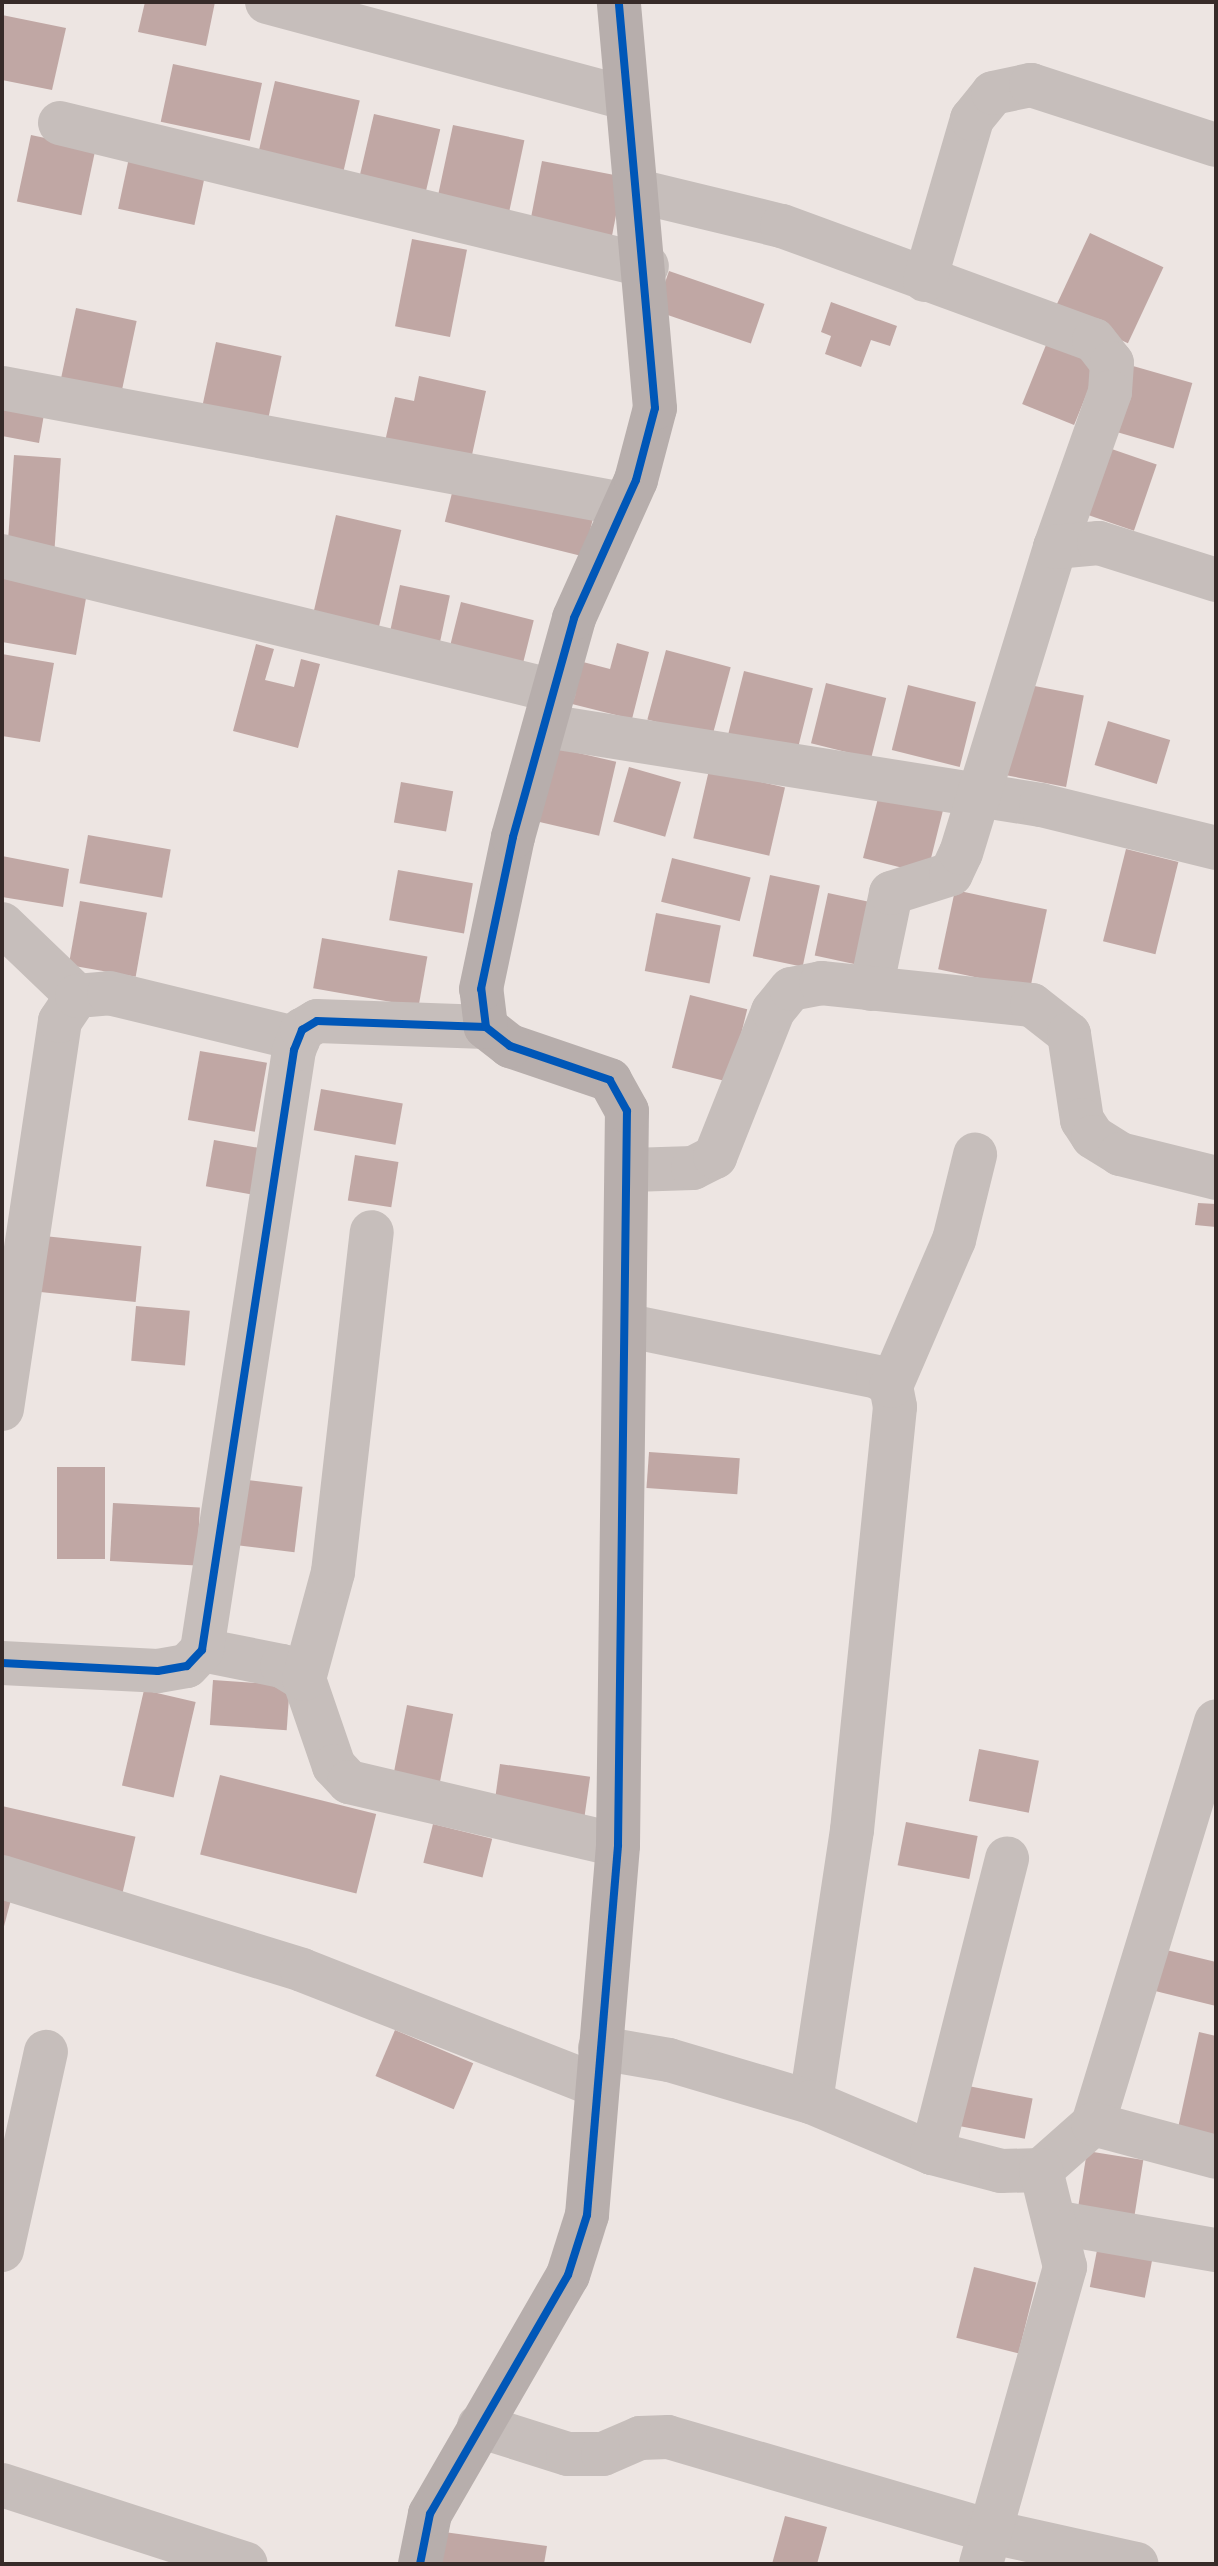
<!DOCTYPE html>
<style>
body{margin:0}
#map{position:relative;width:1218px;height:2566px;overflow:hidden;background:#ede5e2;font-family:Roboto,sans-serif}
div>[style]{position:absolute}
.building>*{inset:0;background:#c0a7a4;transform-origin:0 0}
.street>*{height:44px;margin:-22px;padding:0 22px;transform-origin:22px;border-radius:22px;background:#c6bebb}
.secondary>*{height:44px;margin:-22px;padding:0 22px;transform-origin:22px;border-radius:22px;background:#b7aeac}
.cycleway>*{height:8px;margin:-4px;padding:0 4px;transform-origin:4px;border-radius:4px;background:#0057b8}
span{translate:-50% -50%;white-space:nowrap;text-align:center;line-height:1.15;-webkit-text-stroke:8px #faefea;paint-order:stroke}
.frame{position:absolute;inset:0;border:4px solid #372b29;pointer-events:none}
</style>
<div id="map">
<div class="building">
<i style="clip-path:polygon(145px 2px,215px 2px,206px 46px,138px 32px)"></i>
<i style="clip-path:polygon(2px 15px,66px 28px,52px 90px,2px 80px)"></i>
<i style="left:173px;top:64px;width:91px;height:59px;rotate:12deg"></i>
<i style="left:275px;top:81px;width:87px;height:74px;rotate:13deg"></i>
<i style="left:374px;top:114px;width:68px;height:75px;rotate:13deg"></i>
<i style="left:453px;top:125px;width:73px;height:80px;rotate:12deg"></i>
<i style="left:31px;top:135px;width:66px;height:68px;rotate:12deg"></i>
<i style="left:130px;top:153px;width:78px;height:57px;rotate:12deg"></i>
<i style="left:542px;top:161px;width:83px;height:66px;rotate:11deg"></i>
<i style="left:1090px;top:233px;width:81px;height:84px;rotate:25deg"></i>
<i style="left:412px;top:239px;width:56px;height:89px;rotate:11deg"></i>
<i style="left:669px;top:271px;width:101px;height:42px;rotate:19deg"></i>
<i style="clip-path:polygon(831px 302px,897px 326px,890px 346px,871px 340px,861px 367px,825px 354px,831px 336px,821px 332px)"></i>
<i style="left:76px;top:308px;width:62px;height:79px;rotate:12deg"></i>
<i style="left:1048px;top:340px;width:56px;height:69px;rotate:22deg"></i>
<i style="left:216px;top:342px;width:67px;height:68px;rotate:12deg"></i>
<i style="left:1126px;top:364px;width:69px;height:68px;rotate:16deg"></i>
<i style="clip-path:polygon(419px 376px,486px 391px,470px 464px,384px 446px,395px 397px,414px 401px)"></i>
<i style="clip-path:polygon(2px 395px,46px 403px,39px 443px,2px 436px)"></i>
<i style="left:1100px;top:445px;width:60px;height:70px;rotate:19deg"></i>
<i style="left:14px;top:455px;width:47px;height:89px;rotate:4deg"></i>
<i style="left:454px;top:485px;width:143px;height:38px;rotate:14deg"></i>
<i style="left:336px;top:515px;width:67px;height:112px;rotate:13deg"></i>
<i style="clip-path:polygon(2px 567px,89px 581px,76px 655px,2px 642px)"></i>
<i style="left:400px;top:585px;width:51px;height:64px;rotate:12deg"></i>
<i style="left:461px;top:602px;width:75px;height:53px;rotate:14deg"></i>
<i style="clip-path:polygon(617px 643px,649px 652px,632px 719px,572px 704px,583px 662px,610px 669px)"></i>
<i style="clip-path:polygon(256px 644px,274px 649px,265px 680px,294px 687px,301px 659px,320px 664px,298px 748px,233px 731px)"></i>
<i style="left:666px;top:650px;width:67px;height:72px;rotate:15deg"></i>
<i style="clip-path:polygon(2px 654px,54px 663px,40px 742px,2px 736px)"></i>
<i style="left:744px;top:671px;width:71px;height:65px;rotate:14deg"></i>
<i style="left:826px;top:683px;width:62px;height:62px;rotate:14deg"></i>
<i style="left:1019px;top:683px;width:66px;height:93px;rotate:11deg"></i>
<i style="left:908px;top:685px;width:70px;height:67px;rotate:14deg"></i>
<i style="left:1108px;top:721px;width:65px;height:46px;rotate:17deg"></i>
<i style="left:548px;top:746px;width:70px;height:76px;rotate:13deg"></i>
<i style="left:629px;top:767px;width:54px;height:57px;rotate:16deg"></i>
<i style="left:709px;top:770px;width:78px;height:70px;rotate:13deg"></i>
<i style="left:401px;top:782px;width:53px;height:41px;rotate:10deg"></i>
<i style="left:879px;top:794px;width:66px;height:66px;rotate:14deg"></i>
<i style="left:88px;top:835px;width:84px;height:49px;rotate:10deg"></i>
<i style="left:1126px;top:849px;width:54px;height:95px;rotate:14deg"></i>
<i style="clip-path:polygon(2px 856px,69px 869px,63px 907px,2px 897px)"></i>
<i style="left:672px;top:858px;width:81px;height:45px;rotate:14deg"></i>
<i style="left:398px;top:870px;width:76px;height:51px;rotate:10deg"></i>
<i style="left:770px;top:875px;width:51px;height:83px;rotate:12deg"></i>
<i style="left:955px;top:890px;width:94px;height:81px;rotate:12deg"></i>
<i style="left:828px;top:893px;width:44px;height:64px;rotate:12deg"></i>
<i style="left:80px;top:901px;width:68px;height:65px;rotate:10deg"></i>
<i style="left:656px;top:913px;width:66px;height:59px;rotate:11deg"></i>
<i style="left:322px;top:938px;width:107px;height:51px;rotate:10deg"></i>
<i style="left:690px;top:995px;width:59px;height:75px;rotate:14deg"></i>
<i style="left:200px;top:1051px;width:68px;height:70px;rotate:10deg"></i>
<i style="left:321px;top:1089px;width:83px;height:42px;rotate:10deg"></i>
<i style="left:214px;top:1140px;width:52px;height:47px;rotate:10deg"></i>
<i style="left:355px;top:1155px;width:44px;height:46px;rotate:9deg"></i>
<i style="clip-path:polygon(1198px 1203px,1216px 1204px,1216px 1227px,1195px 1225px)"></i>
<i style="left:44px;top:1236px;width:98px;height:56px;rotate:6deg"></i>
<i style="left:136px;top:1306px;width:54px;height:55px;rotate:5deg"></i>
<i style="left:649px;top:1452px;width:91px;height:36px;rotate:4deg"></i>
<i style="left:57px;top:1467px;width:48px;height:92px"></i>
<i style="left:239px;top:1479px;width:64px;height:66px;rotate:7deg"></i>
<i style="left:113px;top:1503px;width:87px;height:58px;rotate:3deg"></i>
<i style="left:213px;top:1680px;width:77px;height:45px;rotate:4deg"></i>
<i style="left:144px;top:1690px;width:53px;height:98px;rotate:13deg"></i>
<i style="left:407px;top:1705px;width:47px;height:81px;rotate:11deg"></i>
<i style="left:979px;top:1749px;width:61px;height:53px;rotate:11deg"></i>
<i style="left:500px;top:1764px;width:91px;height:45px;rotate:8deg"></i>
<i style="left:220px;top:1775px;width:161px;height:82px;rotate:14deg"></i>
<i style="left:2px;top:1806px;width:137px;height:58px;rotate:13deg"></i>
<i style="left:906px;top:1822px;width:73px;height:44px;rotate:11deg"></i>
<i style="left:433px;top:1824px;width:61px;height:40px;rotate:14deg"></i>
<i style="clip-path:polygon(2px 1889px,13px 1892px,3px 1930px,2px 1930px)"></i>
<i style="clip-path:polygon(1154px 1947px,1216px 1962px,1216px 2006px,1143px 1988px)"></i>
<i style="left:395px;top:2030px;width:85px;height:50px;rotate:23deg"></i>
<i style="clip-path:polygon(1199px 2032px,1216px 2036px,1216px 2137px,1178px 2128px)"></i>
<i style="left:958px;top:2084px;width:76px;height:41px;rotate:11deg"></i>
<i style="left:1087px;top:2151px;width:57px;height:62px;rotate:9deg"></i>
<i style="left:1099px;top:2240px;width:56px;height:48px;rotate:11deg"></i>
<i style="left:974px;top:2267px;width:64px;height:73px;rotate:14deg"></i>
<i style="clip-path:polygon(785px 2516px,827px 2527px,817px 2564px,772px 2564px)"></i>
<i style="clip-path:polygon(444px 2532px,547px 2546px,544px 2564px,440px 2564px)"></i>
</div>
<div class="street">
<i style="left:267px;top:2px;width:372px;rotate:15deg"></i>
<i style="left:60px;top:123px;width:604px;rotate:13.69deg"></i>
<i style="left:637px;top:191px;width:149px;rotate:13.6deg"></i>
<i style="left:782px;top:226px;width:332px;rotate:20.1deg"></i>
<i style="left:1094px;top:340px;width:29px;rotate:52deg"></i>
<i style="left:1112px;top:363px;width:29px;rotate:94deg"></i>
<i style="left:1110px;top:392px;width:164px;rotate:109.5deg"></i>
<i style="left:925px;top:280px;width:168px;rotate:-73.7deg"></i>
<i style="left:972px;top:119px;width:33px;rotate:-51deg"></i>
<i style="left:993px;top:93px;width:39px;rotate:-12deg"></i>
<i style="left:1031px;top:85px;width:194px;rotate:18deg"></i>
<i style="left:2px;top:388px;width:632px;rotate:10.58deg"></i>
<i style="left:2px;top:556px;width:568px;rotate:13.74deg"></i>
<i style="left:546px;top:726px;width:501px;rotate:9.07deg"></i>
<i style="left:1041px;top:805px;width:180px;rotate:13.8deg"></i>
<i style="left:2px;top:924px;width:104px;rotate:43.8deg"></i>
<i style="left:871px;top:989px;width:98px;rotate:-78.2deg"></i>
<i style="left:891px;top:893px;width:63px;rotate:-17.6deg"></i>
<i style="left:951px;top:874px;width:23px;rotate:-65deg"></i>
<i style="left:961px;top:853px;width:320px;rotate:-72.9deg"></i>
<i style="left:1055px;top:547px;width:44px;rotate:-5.2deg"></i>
<i style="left:1099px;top:543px;width:123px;rotate:17.5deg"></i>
<i style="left:631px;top:1170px;width:62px;rotate:-1.8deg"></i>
<i style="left:693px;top:1168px;width:25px;rotate:-27deg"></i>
<i style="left:715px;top:1157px;width:157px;rotate:-68.3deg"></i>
<i style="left:773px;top:1011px;width:28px;rotate:-51deg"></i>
<i style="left:791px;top:989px;width:31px;rotate:-11deg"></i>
<i style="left:821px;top:983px;width:212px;rotate:6deg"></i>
<i style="left:1032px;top:1005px;width:47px;rotate:38.1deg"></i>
<i style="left:1069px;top:1034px;width:87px;rotate:81.4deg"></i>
<i style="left:1082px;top:1120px;width:20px;rotate:57deg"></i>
<i style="left:1093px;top:1137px;width:32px;rotate:32deg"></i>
<i style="left:1120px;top:1154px;width:99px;rotate:14deg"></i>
<i style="left:629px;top:1326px;width:254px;rotate:11.6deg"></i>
<i style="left:878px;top:1377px;width:16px;rotate:35deg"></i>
<i style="left:891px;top:1386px;width:21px;rotate:79deg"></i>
<i style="left:895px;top:1407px;width:425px;rotate:95.8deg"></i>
<i style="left:852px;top:1830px;width:275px;rotate:98.6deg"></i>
<i style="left:891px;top:1386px;width:159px;rotate:-66.7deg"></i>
<i style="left:954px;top:1240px;width:88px;rotate:-76.1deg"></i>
<i style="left:2px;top:1409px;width:392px;rotate:-81.5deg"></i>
<i style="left:60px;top:1021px;width:30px;rotate:-56deg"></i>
<i style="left:77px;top:996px;width:32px;rotate:-5deg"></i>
<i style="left:109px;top:993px;width:195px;rotate:13.6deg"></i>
<i style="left:202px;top:1650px;width:82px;rotate:11.3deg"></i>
<i style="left:282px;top:1666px;width:26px;rotate:31deg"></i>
<i style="left:304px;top:1679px;width:92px;rotate:71deg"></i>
<i style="left:334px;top:1766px;width:22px;rotate:47deg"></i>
<i style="left:349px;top:1782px;width:276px;rotate:13.2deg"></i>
<i style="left:2px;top:1663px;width:156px;rotate:2.9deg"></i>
<i style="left:158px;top:1671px;width:29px;rotate:-10deg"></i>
<i style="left:187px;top:1666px;width:22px;rotate:-47deg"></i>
<i style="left:202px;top:1650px;width:607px;rotate:-81.28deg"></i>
<i style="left:294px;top:1050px;width:22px;rotate:-68deg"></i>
<i style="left:302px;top:1030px;width:17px;rotate:-31deg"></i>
<i style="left:317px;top:1021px;width:169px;rotate:2deg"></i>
<i style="left:304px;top:1679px;width:111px;rotate:-74.8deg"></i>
<i style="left:333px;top:1572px;width:342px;rotate:-83.5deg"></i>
<i style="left:2px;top:1877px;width:314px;rotate:17.2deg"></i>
<i style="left:302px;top:1970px;width:316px;rotate:21.4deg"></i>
<i style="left:600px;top:2048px;width:70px;rotate:9.9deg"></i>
<i style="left:669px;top:2060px;width:148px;rotate:16.5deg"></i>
<i style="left:811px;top:2102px;width:131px;rotate:22.9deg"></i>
<i style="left:932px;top:2153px;width:71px;rotate:14.6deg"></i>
<i style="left:1001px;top:2171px;width:40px;rotate:-1.4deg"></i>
<i style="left:1041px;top:2170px;width:69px;rotate:-41.5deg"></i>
<i style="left:1093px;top:2124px;width:421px;rotate:-73deg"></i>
<i style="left:1093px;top:2124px;width:127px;rotate:15deg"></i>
<i style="left:932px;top:2153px;width:304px;rotate:-75.7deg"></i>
<i style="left:1059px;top:2223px;width:159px;rotate:9.8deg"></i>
<i style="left:2px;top:2250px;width:203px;rotate:-77.5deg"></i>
<i style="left:479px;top:2426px;width:93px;rotate:17.5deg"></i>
<i style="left:568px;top:2454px;width:35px"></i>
<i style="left:603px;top:2454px;width:40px;rotate:-23.4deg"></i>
<i style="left:640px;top:2438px;width:28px;rotate:-2deg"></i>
<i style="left:668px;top:2437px;width:338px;rotate:16.3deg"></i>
<i style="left:992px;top:2532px;width:148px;rotate:12.5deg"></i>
<i style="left:2px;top:2485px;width:256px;rotate:17.9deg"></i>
<i style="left:981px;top:2564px;width:309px;rotate:-74.2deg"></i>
<i style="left:1065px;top:2267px;width:100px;rotate:-103.9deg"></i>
</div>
<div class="secondary">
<i style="left:420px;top:2564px;width:51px;rotate:-78.7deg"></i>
<i style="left:430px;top:2514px;width:276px;rotate:-60deg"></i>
<i style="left:568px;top:2275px;width:63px;rotate:-72.4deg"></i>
<i style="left:587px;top:2215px;width:371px;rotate:-85.2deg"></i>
<i style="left:618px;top:1845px;width:734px;rotate:-89.3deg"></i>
<i style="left:627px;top:1111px;width:35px;rotate:-119deg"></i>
<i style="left:610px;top:1080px;width:106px;rotate:-161.2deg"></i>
<i style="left:510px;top:1046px;width:31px;rotate:-142deg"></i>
<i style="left:486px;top:1027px;width:38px;rotate:-97deg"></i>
<i style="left:481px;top:989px;width:155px;rotate:-78.1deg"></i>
<i style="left:513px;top:837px;width:227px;rotate:-74.4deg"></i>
<i style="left:574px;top:618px;width:151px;rotate:-65.8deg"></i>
<i style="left:636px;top:480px;width:74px;rotate:-75.2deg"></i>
<i style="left:655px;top:408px;width:408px;rotate:-95.1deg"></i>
</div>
<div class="cycleway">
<i style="left:2px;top:1663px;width:156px;rotate:2.9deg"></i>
<i style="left:158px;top:1671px;width:29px;rotate:-10deg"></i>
<i style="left:187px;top:1666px;width:22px;rotate:-47deg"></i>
<i style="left:202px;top:1650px;width:607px;rotate:-81.28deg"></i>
<i style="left:294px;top:1050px;width:22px;rotate:-68deg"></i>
<i style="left:302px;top:1030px;width:17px;rotate:-31deg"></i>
<i style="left:317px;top:1021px;width:169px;rotate:2deg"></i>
<i style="left:420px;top:2564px;width:51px;rotate:-78.7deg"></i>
<i style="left:430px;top:2514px;width:276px;rotate:-60deg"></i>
<i style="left:568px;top:2275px;width:63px;rotate:-72.4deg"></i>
<i style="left:587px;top:2215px;width:371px;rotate:-85.2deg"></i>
<i style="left:618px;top:1845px;width:734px;rotate:-89.3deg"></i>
<i style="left:627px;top:1111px;width:35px;rotate:-119deg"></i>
<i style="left:610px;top:1080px;width:106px;rotate:-161.2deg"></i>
<i style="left:510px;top:1046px;width:31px;rotate:-142deg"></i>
<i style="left:486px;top:1027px;width:38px;rotate:-97deg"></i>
<i style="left:481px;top:989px;width:155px;rotate:-78.1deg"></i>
<i style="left:513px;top:837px;width:227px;rotate:-74.4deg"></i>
<i style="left:574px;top:618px;width:151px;rotate:-65.8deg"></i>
<i style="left:636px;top:480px;width:74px;rotate:-75.2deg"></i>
<i style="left:655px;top:408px;width:408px;rotate:-95.1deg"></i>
</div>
<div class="frame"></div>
</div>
